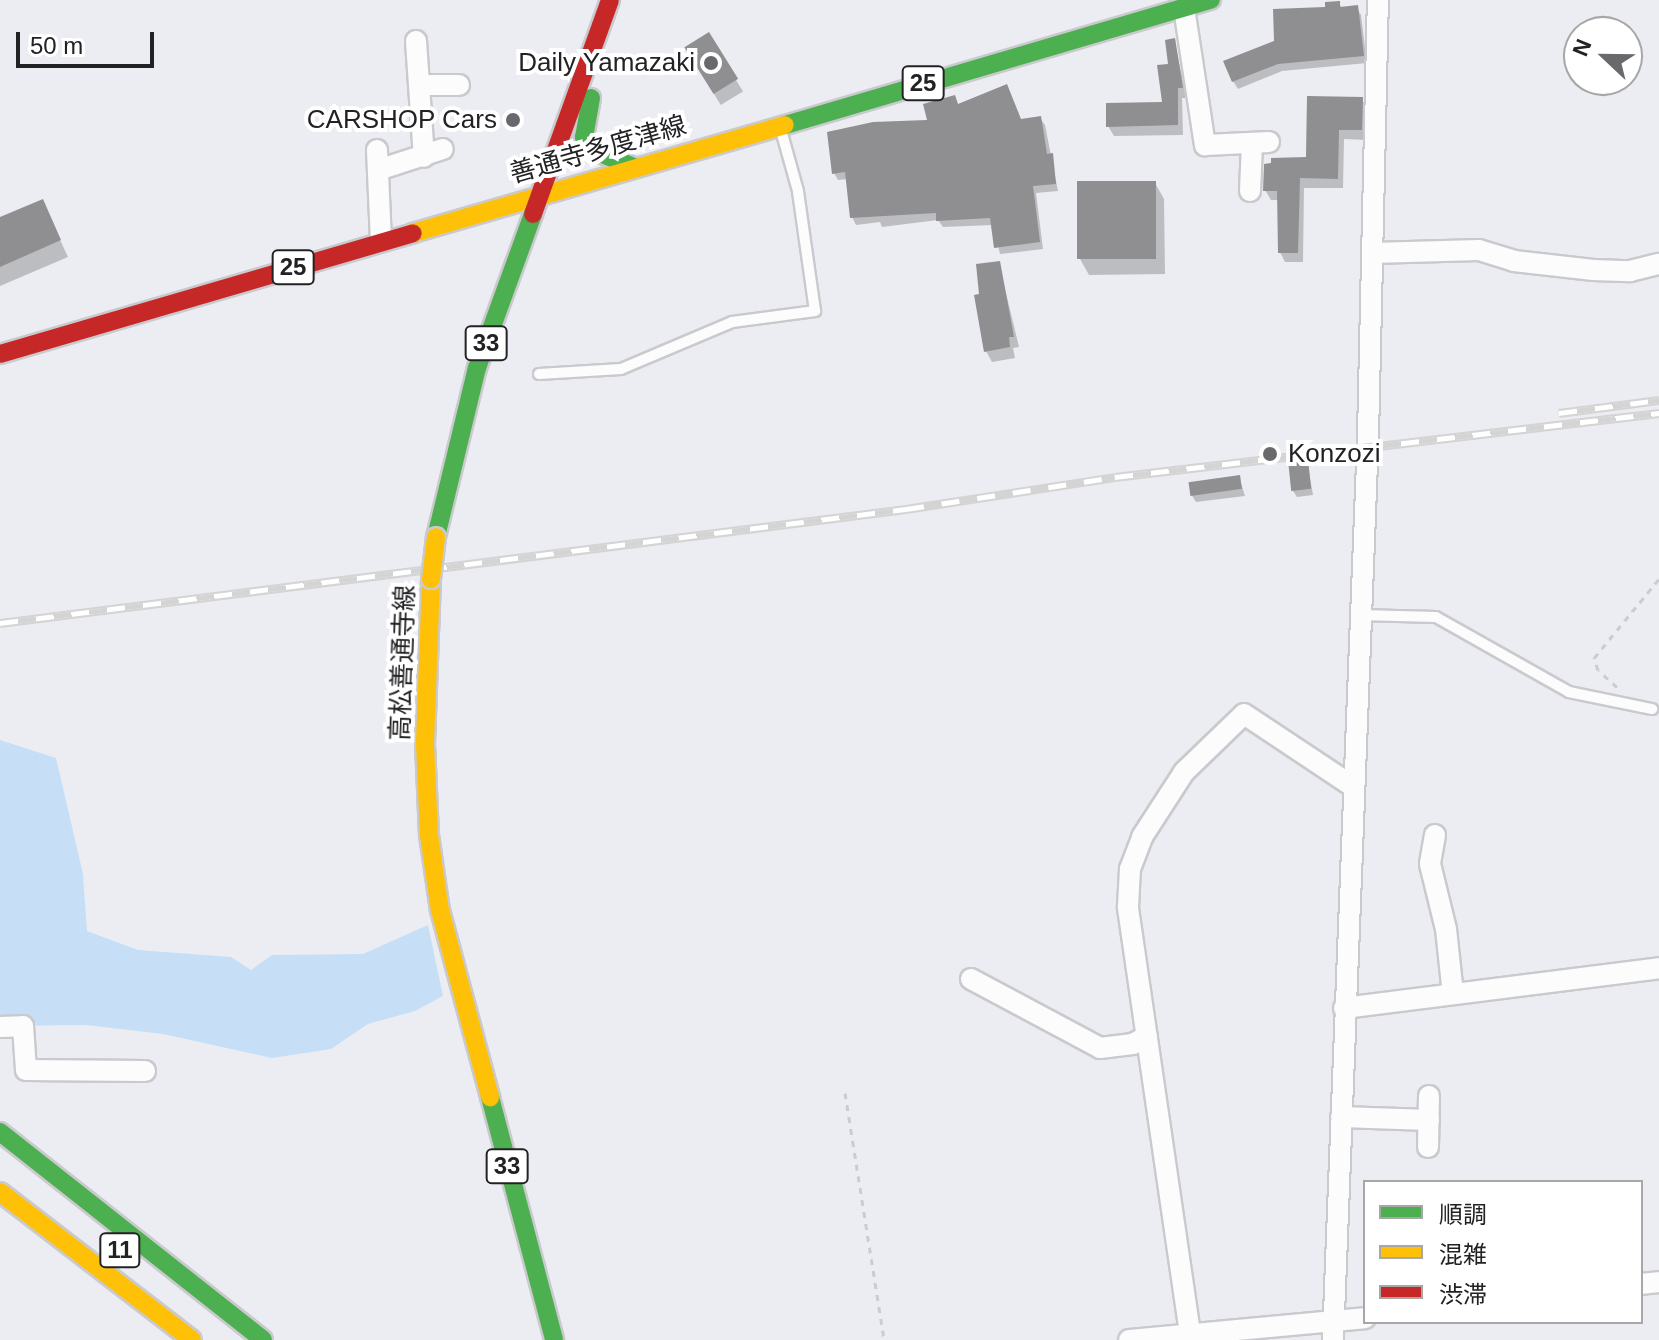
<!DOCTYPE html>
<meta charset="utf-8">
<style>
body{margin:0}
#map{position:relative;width:1659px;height:1340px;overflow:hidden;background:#ecedf2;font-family:Helvetica,"Noto Sans JP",sans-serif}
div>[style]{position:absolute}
.water>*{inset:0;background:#c6dff6}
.shadow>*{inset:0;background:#0003;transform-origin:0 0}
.building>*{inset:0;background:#8f8e91;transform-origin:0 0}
.path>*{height:3px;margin-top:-1.5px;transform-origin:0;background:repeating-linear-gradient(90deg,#ccccce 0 6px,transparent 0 12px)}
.roads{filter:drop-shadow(2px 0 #cacace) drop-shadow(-2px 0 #cacace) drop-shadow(0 2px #cacace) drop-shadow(0 -2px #cacace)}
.lane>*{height:10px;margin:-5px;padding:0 5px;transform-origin:5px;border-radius:5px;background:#fcfcfd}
.street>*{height:20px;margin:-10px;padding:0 10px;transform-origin:10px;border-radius:10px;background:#fcfcfd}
.fast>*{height:18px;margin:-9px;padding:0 9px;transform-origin:9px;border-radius:9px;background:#4caf50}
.slow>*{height:18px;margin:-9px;padding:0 9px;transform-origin:9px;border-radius:9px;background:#ffc107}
.jam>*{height:18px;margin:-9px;padding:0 9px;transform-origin:9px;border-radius:9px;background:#c62828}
.rail>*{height:9px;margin-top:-4.5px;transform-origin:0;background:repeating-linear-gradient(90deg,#fff 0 18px,#d4d4d5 0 36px);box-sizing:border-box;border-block:2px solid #d4d4d5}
.bridges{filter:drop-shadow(2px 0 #cacace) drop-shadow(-2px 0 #cacace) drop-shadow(0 2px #cacace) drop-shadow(0 -2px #cacace)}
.slow-bridge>*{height:18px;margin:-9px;padding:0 9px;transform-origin:9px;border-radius:9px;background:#ffc107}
.dots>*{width:22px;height:22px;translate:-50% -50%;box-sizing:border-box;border:4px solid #fff;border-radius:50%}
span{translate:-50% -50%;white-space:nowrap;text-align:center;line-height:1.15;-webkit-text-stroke:8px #fff;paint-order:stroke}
.shield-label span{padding:2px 6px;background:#fff;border:2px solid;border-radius:6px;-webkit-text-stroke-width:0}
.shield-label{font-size:24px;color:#222225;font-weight:700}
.poi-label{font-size:26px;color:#222225}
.right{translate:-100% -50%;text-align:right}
.left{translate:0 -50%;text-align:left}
.street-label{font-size:26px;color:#222225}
.legend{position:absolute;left:1363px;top:1180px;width:280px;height:144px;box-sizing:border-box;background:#fff;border:2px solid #a7a7a8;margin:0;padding:10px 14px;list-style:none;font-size:24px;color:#222225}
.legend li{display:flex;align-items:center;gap:16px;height:40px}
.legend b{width:40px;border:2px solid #a7a7a8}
.north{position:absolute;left:1563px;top:16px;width:80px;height:80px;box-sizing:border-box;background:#fff;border:2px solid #a7a7a8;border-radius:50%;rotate:292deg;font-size:22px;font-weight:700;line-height:32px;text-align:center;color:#222225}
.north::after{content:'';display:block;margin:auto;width:28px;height:36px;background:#69696d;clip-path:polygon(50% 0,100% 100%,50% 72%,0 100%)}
.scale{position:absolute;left:16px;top:32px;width:138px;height:36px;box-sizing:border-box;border:4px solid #222225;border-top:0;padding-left:10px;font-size:24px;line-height:28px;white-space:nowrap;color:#222225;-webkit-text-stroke:6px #fff;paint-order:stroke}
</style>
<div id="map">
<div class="water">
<i style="clip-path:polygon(0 740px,56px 758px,83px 874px,87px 931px,138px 950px,231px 957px,251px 970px,272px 955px,363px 954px,428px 925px,443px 996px,415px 1011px,368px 1024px,331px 1049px,272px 1058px,163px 1034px,86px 1025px,0 1026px)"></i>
</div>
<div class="shadow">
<i style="clip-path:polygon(1339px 3px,1342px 8px,1356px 7px,1361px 15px,1367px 63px,1282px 71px,1238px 89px,1233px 81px,1276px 43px)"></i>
<i style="left:709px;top:35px;width:66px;height:26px;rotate:59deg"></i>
<i style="clip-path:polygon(1174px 40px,1187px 98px,1182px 98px,1183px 135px,1114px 136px,1108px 126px,1164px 104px)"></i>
<i style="clip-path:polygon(954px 97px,959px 106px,1021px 121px,1040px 118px,1045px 125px,1058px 191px,1036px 193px,1043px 249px,1000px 254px,993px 225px,943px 227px,938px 220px,882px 227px,880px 222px,856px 225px,852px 217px,848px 179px,838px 180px,834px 173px,930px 122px)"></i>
<i style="clip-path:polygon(1362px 99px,1367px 109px,1367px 140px,1344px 139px,1343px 188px,1304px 188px,1303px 262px,1285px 262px,1280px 252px,1279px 200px,1271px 200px,1265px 190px,1308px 159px)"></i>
<i style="clip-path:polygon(1155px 183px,1164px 199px,1165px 274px,1089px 275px,1080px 259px)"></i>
<i style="clip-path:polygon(42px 201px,68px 257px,0 286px,0 219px)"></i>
<i style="clip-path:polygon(999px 264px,1019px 347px,1013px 348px,1015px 358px,992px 362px,986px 351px)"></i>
<i style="clip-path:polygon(1307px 461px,1313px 495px,1297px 497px,1293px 491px)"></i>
<i style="clip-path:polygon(1239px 477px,1245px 496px,1196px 502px,1191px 494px)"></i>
</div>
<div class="building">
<i style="clip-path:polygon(1340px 1px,1340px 7px,1358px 5px,1364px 56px,1278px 64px,1232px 82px,1223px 61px,1274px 41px,1273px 9px,1325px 7px,1325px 2px)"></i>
<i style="left:709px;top:32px;width:55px;height:29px;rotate:58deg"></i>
<i style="clip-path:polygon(1175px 38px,1183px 88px,1178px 88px,1178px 125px,1106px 127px,1106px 103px,1162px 102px,1157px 65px,1168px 64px,1165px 40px)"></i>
<i style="clip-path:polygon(1007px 84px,1021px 119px,1041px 116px,1047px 154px,1053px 153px,1056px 184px,1033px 186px,1040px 242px,994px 248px,990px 218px,936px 221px,936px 213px,850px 218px,845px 172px,832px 174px,827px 132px,873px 122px,927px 120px,923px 104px,955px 95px,958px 104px)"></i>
<i style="clip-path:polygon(1307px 96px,1363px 97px,1362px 130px,1339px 130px,1338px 179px,1300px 178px,1298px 253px,1278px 253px,1277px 191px,1263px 191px,1264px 164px,1271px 163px,1271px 158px,1306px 157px)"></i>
<i style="left:1077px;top:181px;width:79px;height:78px"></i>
<i style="clip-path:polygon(43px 199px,61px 240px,0 267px,0 217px)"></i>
<i style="clip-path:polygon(1000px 261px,1014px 337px,1009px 337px,1010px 347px,984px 352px,974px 295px,979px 294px,976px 264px)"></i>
<i style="left:1308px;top:459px;width:30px;height:20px;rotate:84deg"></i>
<i style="left:1240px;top:475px;width:14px;height:52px;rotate:82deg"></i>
</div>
<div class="path">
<i style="left:1617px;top:687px;width:25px;rotate:-138deg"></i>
<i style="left:1598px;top:670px;width:13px;rotate:-108deg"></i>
<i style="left:1594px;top:658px;width:102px;rotate:-50.6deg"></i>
<i style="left:845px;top:1093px;width:250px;rotate:81deg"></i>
</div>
<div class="roads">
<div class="lane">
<i style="left:539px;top:374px;width:82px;rotate:-3.5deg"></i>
<i style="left:621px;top:369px;width:121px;rotate:-22.9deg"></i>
<i style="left:732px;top:322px;width:84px;rotate:-7.5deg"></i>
<i style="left:815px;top:311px;width:121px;rotate:-98.1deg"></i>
<i style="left:798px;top:191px;width:63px;rotate:-105.6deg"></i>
<i style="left:1360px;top:615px;width:76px;rotate:1.5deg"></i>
<i style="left:1436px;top:617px;width:153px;rotate:29.4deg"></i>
<i style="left:1569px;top:692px;width:85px;rotate:11.6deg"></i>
</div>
<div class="street">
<i style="left:1184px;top:8px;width:139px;rotate:81.3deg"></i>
<i style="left:1205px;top:145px;width:64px;rotate:-2.7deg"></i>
<i style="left:416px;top:41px;width:116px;rotate:86.1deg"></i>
<i style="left:419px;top:85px;width:40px"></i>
<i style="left:377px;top:150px;width:90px;rotate:87.5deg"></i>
<i style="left:378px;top:170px;width:68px;rotate:-17.9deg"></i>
<i style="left:1250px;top:191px;width:48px;rotate:-87.6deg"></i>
<i style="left:1372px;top:253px;width:107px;rotate:-1.6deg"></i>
<i style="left:1479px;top:250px;width:37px;rotate:17deg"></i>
<i style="left:1514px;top:261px;width:80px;rotate:6.5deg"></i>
<i style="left:1593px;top:270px;width:37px;rotate:2deg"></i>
<i style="left:1630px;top:271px;width:30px;rotate:-14deg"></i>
<i style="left:1435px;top:835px;width:29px;rotate:100deg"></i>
<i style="left:1430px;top:864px;width:67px;rotate:76.2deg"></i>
<i style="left:1446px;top:929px;width:65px;rotate:83.9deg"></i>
<i style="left:971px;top:979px;width:146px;rotate:28.1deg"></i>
<i style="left:1100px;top:1048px;width:33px;rotate:-7deg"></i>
<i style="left:1133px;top:1044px;width:16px;rotate:-30deg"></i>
<i style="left:1344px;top:1008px;width:318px;rotate:-7.2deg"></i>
<i style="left:0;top:1027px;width:23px;rotate:-2deg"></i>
<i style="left:23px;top:1026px;width:44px;rotate:86.1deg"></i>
<i style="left:26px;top:1070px;width:119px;rotate:0.5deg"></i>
<i style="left:1341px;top:1117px;width:88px;rotate:2deg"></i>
<i style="left:1428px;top:1147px;width:51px;rotate:-88.9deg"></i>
<i style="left:1641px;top:1284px;width:18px;rotate:-6deg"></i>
<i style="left:1129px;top:1340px;width:237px;rotate:-5.3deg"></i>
<i style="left:1191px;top:1340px;width:438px;rotate:-98.3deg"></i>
<i style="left:1128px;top:907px;width:38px;rotate:-87deg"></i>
<i style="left:1130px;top:869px;width:34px;rotate:-69deg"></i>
<i style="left:1142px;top:837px;width:77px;rotate:-57.1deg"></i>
<i style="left:1184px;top:772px;width:83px;rotate:-44deg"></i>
<i style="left:1244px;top:714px;width:128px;rotate:33.6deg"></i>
<i style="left:1333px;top:1340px;width:905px;rotate:-87.78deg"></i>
<i style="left:1368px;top:436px;width:436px;rotate:-88.7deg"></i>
</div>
<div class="fast">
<i style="left:591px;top:98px;width:40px;rotate:100deg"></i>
<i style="left:584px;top:137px;width:13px;rotate:63deg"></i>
<i style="left:590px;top:149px;width:50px;rotate:22.4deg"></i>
<i style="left:785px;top:125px;width:444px;rotate:-16.4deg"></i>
<i style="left:436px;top:537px;width:174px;rotate:-76.4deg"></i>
<i style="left:477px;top:368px;width:164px;rotate:-70deg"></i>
<i style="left:490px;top:1097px;width:251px;rotate:75.2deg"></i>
<i style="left:0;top:1132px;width:335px;rotate:38.3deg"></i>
</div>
<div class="slow">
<i style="left:413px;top:233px;width:387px;rotate:-16.2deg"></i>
<i style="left:431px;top:579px;width:165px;rotate:92.1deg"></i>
<i style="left:425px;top:744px;width:91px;rotate:87.5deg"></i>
<i style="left:429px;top:835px;width:76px;rotate:81.7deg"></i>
<i style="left:440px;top:910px;width:194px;rotate:75deg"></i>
<i style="left:0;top:1192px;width:242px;rotate:37.6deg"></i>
</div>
<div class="jam">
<i style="left:533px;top:214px;width:227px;rotate:-70.2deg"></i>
<i style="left:0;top:354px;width:430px;rotate:-16.3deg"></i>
</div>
</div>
<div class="rail">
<i style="left:1559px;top:413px;width:101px;rotate:-7.4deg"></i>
<i style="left:0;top:623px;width:913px;rotate:-7.17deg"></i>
<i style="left:906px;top:509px;width:211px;rotate:-8.7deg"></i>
<i style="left:1115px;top:477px;width:548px;rotate:-6.71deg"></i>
</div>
<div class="bridges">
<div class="slow-bridge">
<i style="left:431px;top:579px;width:42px;rotate:-83.2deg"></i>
</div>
</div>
<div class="dots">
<i style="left:711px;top:63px;background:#69696d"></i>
<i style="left:513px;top:120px;background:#69696d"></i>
<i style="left:1270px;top:454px;background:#69696d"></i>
</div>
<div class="shield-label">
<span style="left:923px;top:83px">25</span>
<span style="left:293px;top:267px">25</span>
<span style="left:486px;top:343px">33</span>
<span style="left:507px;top:1166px">33</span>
<span style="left:120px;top:1250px">11</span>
</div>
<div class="poi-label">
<span class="right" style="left:695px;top:63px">Daily Yamazaki</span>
<span class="right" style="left:497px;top:120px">CARSHOP Cars</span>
<span class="left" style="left:1288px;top:454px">Konzozi</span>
</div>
<div class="street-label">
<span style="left:598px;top:150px;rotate:-16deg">善通寺多度津線</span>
<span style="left:403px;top:663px;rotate:-88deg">高松善通寺線</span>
</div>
<ul class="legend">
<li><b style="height:10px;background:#4caf50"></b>順調</li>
<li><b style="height:10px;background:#ffc107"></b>混雑</li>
<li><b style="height:10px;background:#c62828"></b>渋滞</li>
</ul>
<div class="north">N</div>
<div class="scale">50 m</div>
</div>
